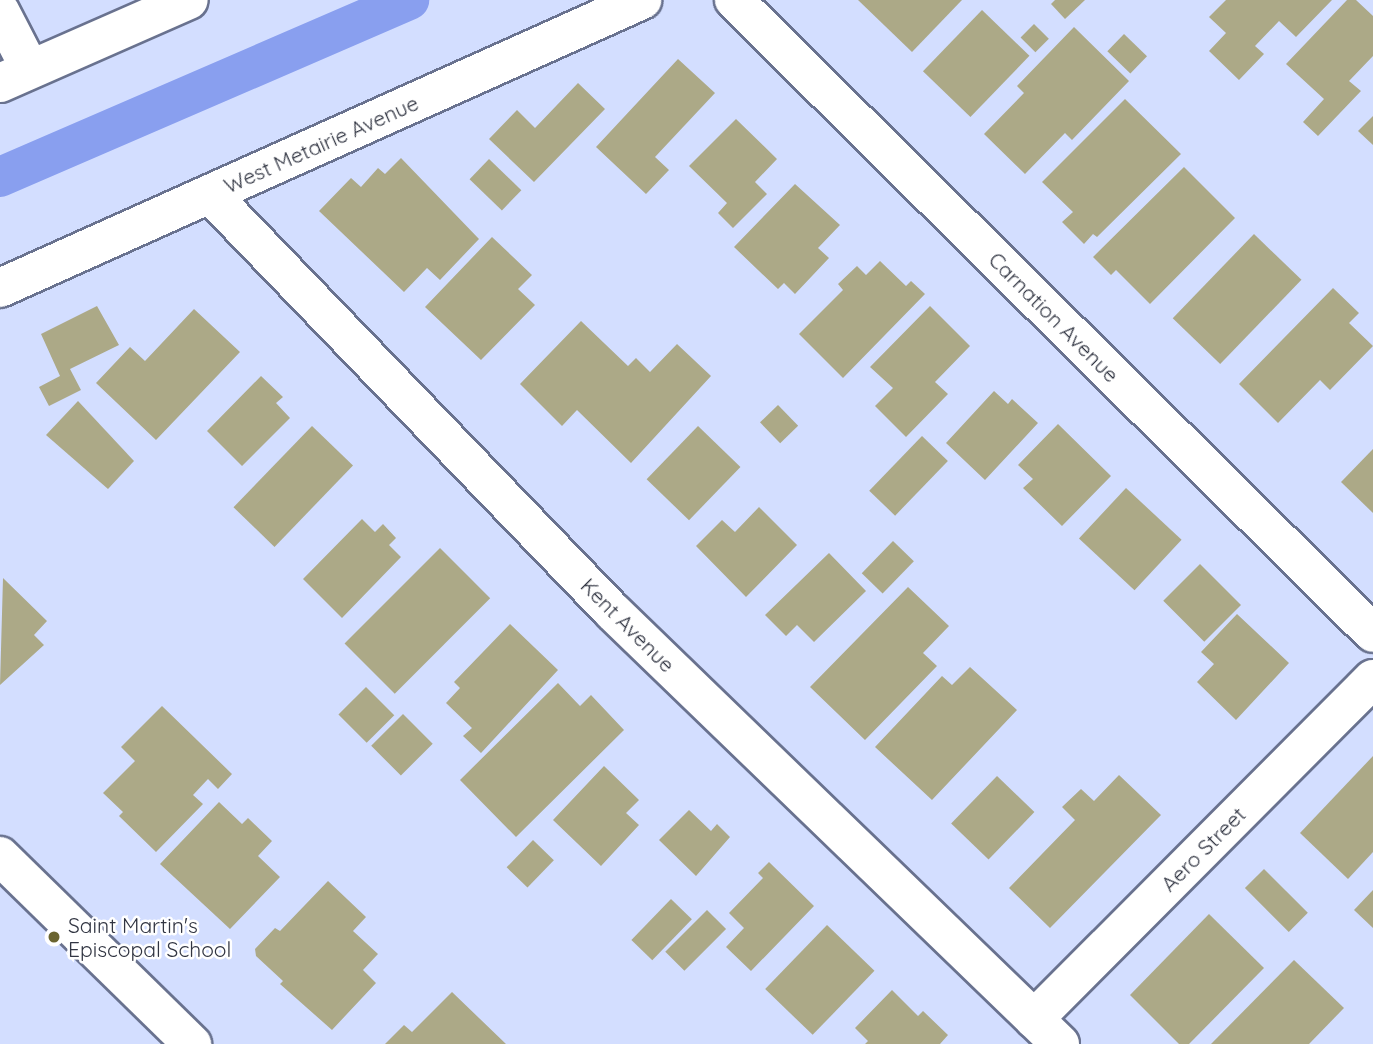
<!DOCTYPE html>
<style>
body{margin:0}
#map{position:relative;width:1373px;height:1044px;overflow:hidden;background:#d3deff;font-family:Quicksand,sans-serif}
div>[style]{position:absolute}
.canal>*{height:40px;margin:-20px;padding:0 20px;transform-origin:20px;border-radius:20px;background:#899fef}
.building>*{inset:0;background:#aca987;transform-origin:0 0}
.roads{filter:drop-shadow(2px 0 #69728f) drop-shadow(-2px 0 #69728f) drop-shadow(0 2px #69728f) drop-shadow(0 -2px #69728f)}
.street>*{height:38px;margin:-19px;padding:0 19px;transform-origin:19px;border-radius:19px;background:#fff}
.secondary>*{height:38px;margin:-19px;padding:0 19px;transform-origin:19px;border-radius:19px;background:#fff}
.dots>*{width:19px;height:19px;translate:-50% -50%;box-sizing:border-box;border:4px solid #fff;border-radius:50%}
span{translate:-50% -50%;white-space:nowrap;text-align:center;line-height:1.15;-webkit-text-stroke:5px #fff;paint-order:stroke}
.street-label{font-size:21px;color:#313542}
.poi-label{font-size:21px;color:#313542}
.left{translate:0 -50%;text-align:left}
</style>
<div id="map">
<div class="canal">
<i style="left:0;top:177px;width:446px;rotate:-23.4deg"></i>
</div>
<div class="building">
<i style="clip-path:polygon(858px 0,962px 0,912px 52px)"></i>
<i style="clip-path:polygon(1055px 0,1085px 0,1065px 19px,1051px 4px)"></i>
<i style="clip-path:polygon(1226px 0,1332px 0,1296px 37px,1279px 21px,1255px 46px,1264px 54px,1239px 80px,1209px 51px,1226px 33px,1209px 17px)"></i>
<i style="clip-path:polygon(1347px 0,1356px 0,1373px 16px,1373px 56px,1349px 81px,1361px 91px,1318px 136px,1303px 122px,1324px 99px,1286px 64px)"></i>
<i style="left:982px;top:10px;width:66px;height:85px;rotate:44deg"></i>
<i style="left:1034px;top:24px;width:21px;height:19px;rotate:45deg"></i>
<i style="clip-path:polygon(1074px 27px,1129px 81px,1072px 140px,1065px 133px,1025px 174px,984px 134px,1024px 93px,1017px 86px)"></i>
<i style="left:1124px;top:34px;width:32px;height:24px;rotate:44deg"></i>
<i style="clip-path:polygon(678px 59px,715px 93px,655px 157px,669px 170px,646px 194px,596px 147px)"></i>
<i style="clip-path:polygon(578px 83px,605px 109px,534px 182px,489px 139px,517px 110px,535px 128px)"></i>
<i style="clip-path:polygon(1125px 99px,1181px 154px,1097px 237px,1093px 234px,1084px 244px,1062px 222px,1073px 212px,1042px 182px)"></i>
<i style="clip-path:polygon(1373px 116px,1373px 145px,1358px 131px)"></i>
<i style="clip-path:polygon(736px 119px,777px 159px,755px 182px,767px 194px,733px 228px,718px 213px,727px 203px,689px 166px)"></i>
<i style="clip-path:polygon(401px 158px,479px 239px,440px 280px,427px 268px,404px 292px,319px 211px,351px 178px,361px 187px,378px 168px,385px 174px)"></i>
<i style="left:489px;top:159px;width:45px;height:28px;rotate:44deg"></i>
<i style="clip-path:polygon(1184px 167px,1235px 218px,1150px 304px,1116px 270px,1111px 275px,1093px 257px)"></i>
<i style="clip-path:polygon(795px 184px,840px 225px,818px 248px,829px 258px,795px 294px,784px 283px,778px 289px,734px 247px)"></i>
<i style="left:1254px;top:234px;width:66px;height:117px;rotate:44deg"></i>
<i style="clip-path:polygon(492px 237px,532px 275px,518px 289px,535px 305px,481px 360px,425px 307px)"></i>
<i style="clip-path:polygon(880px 261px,906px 286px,911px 281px,925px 294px,843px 378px,799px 334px,843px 290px,838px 284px,857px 266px,866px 275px)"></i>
<i style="clip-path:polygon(1333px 288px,1359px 313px,1349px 323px,1373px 346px,1330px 390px,1320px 380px,1278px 423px,1239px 384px)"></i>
<i style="clip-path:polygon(97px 306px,119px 345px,70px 369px,81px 390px,49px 406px,39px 387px,60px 376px,41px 334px)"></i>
<i style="clip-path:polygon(930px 306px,970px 346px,935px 382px,948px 394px,906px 437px,875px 406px,893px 388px,870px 367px)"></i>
<i style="clip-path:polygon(194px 309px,240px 352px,156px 440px,96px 383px,130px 347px,145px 361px)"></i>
<i style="clip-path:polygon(581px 321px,628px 366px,636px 358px,650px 372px,677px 344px,711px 376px,631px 463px,577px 410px,562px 426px,520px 384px)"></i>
<i style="clip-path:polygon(261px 376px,283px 397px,276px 403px,290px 418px,242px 466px,207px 431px)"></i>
<i style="clip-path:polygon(994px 391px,1008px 404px,1012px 399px,1038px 423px,985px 480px,946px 443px)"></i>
<i style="clip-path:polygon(78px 401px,134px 461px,108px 489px,46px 435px)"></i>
<i style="left:778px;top:405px;width:29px;height:25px;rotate:46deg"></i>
<i style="clip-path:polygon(1058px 424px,1111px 476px,1062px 526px,1023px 488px,1033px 479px,1018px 465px)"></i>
<i style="left:312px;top:426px;width:57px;height:113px;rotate:44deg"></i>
<i style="left:698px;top:426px;width:59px;height:74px;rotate:44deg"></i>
<i style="left:922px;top:436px;width:36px;height:76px;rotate:44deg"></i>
<i style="clip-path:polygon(1373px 449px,1373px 513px,1341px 482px)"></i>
<i style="left:1126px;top:488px;width:76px;height:69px;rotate:43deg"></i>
<i style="clip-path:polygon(759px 507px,797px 545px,746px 597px,696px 546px,722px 520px,735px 532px)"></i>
<i style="clip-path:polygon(362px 519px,375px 532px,383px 524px,396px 538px,389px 545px,401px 557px,342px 618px,303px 579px)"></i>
<i style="left:893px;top:541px;width:29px;height:45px;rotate:44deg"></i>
<i style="left:440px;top:548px;width:71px;height:135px;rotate:45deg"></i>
<i style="clip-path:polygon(829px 553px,866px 591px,814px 642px,797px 625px,786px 636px,765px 615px)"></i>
<i style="left:1200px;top:564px;width:58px;height:52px;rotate:45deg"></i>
<i style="clip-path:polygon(3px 578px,47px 621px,34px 635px,44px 645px,0 685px)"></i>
<i style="clip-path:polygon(908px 587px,949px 626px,923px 653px,937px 666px,865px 740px,810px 687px)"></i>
<i style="clip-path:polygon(1237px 614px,1289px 663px,1236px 720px,1197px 682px,1214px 664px,1201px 652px)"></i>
<i style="clip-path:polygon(510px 624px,558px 670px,481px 753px,463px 736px,472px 728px,446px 703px,460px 688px,454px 682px)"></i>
<i style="clip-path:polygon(970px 667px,1017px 710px,932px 800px,875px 747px,942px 676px,952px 685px)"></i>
<i style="clip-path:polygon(558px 683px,580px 706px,591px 695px,624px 730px,516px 837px,460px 780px)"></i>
<i style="left:366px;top:687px;width:40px;height:39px;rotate:45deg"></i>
<i style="clip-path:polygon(162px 706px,232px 774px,218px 789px,208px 779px,193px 795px,203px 804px,156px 852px,119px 816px,123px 812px,103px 793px,135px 761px,121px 747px)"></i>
<i style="left:403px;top:714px;width:42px;height:45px;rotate:45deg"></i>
<i style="clip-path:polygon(1373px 756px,1373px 852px,1348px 879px,1300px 833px)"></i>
<i style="clip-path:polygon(604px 766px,639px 800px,626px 813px,639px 825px,601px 866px,553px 820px)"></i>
<i style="clip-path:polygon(1119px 775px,1161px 815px,1050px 928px,1009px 888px,1075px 820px,1062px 807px,1081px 789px,1094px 801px)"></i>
<i style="left:997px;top:776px;width:52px;height:66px;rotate:44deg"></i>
<i style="clip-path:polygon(219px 802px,242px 824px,248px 818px,272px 841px,258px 856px,280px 877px,230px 929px,160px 864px)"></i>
<i style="clip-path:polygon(689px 810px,711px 831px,717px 824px,730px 837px,696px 876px,659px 840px)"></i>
<i style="left:533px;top:840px;width:29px;height:38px;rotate:44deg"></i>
<i style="clip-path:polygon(769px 862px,814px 906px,751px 971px,726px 947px,744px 928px,729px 913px,763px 878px,758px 873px)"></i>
<i style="left:1264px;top:869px;width:62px;height:27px;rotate:45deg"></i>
<i style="clip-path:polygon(328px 881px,366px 917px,353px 931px,378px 954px,363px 970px,376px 983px,332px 1030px,280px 984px,283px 981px,256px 956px,255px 949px,275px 928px,280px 931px)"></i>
<i style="clip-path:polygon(1373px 890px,1373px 928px,1354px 910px)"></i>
<i style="left:671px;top:899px;width:29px;height:57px;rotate:44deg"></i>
<i style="left:707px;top:910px;width:27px;height:59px;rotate:45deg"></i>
<i style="clip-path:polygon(1209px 914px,1264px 968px,1189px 1044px,1179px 1044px,1130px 995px)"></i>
<i style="left:827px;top:925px;width:66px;height:89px;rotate:44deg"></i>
<i style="clip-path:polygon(1294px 960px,1344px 1008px,1309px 1044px,1211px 1044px)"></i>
<i style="clip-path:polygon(892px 990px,918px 1016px,923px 1011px,948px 1035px,940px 1044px,865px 1044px,868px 1041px,855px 1028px)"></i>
<i style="clip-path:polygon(452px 992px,506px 1044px,385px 1044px,404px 1025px,412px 1032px)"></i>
</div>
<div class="roads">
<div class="street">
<i style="left:734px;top:0;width:899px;rotate:44.73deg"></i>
<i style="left:0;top:11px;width:65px;rotate:62.7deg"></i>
<i style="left:210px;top:194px;width:579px;rotate:46.05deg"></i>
<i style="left:612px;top:611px;width:623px;rotate:44.02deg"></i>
<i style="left:0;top:856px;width:269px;rotate:44.4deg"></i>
<i style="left:1034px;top:1019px;width:480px;rotate:-45.1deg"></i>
</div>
<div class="secondary">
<i style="left:0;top:83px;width:206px;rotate:-23.7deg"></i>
<i style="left:0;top:288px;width:704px;rotate:-24.16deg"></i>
</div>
</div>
<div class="dots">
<i style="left:54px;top:937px;background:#6a6430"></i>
</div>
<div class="street-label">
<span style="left:321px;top:144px;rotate:-24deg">West Metairie Avenue</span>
<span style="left:1054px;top:317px;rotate:45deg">Carnation Avenue</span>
<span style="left:628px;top:625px;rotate:45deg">Kent Avenue</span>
<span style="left:1203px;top:849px;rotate:-45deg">Aero Street</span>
</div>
<div class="poi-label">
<span class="left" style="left:68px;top:937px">Saint Martin's<br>Episcopal School</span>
</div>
</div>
